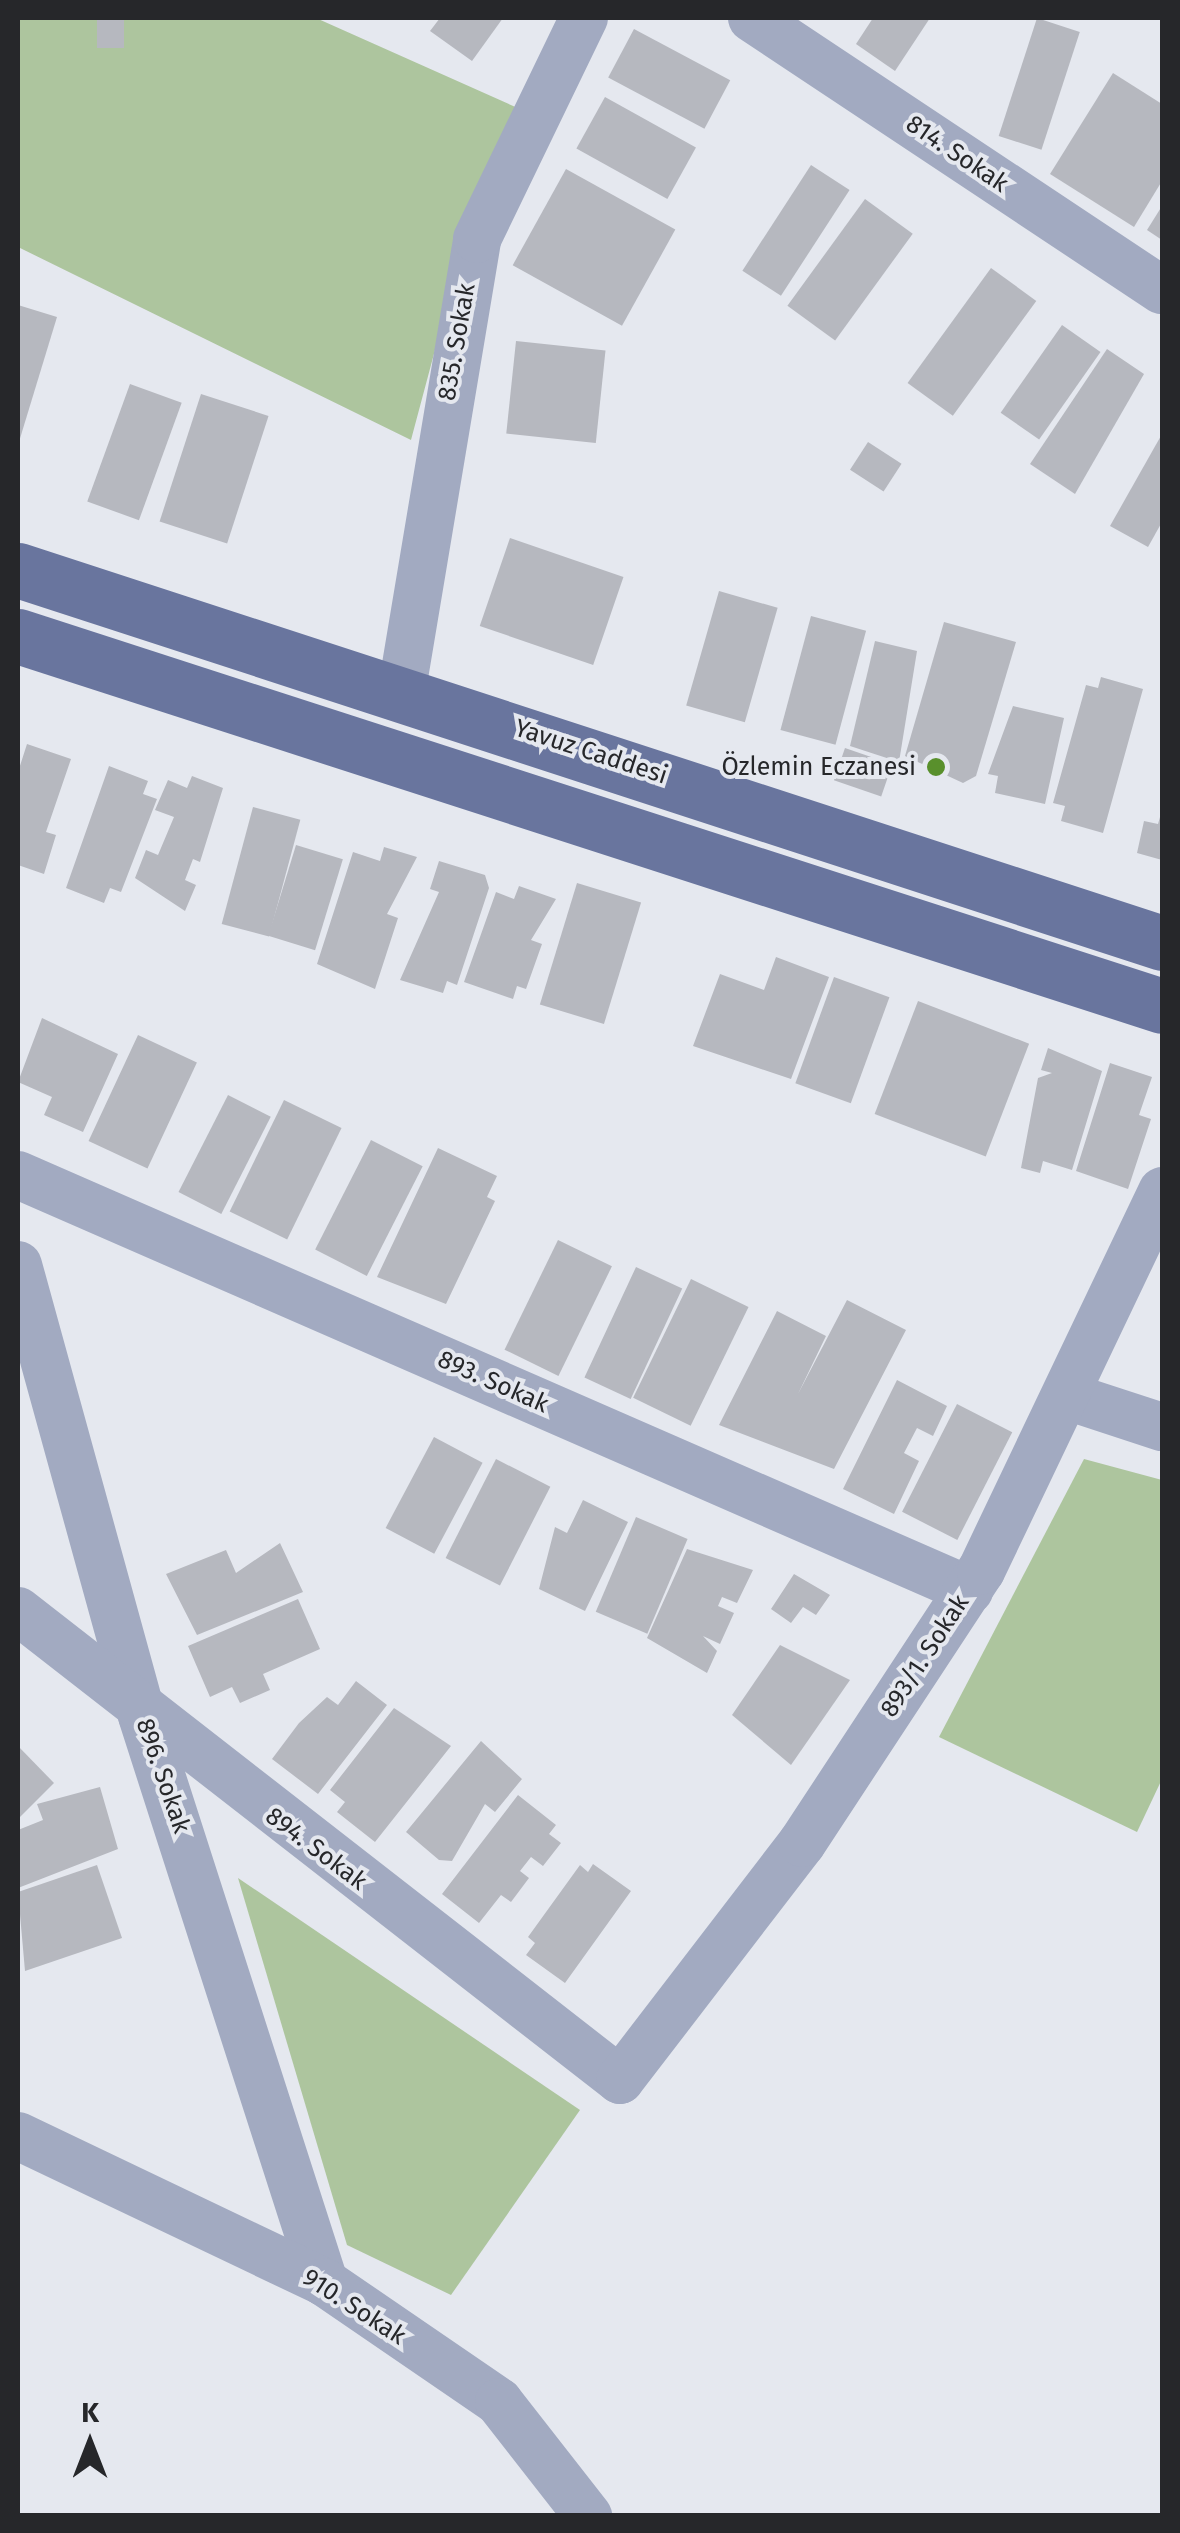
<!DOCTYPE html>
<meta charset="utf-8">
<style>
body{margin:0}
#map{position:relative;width:1180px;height:2533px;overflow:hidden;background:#e5e8ef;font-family:"Fira Sans",sans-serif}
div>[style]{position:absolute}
.green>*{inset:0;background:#adc59e}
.building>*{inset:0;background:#b6b8bf;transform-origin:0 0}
.minor>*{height:48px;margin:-24px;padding:0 24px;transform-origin:24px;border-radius:24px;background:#a2aac1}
.major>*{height:55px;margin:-27.5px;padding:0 27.5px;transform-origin:27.5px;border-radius:27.5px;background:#69759e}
.dots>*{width:28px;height:28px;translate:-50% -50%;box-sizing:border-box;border:5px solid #e5e8ef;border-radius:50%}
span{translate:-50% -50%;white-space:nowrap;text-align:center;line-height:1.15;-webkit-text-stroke:8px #e5e8ef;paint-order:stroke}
.street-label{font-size:25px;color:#26272a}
.poi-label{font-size:25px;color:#26272a}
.right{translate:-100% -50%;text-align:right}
.frame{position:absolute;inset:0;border:20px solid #26272a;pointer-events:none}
.north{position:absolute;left:40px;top:2393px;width:100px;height:100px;-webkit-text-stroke:8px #e5e8ef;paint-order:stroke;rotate:0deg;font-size:28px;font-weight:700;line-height:40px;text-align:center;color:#26272a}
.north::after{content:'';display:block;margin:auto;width:35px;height:45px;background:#26272a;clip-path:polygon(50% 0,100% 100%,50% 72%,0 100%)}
</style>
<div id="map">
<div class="green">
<i style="clip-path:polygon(18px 18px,316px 18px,520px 109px,463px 245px,411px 440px,18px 247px)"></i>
<i style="clip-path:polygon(1084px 1459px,1162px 1480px,1162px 1779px,1137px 1832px,939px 1737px)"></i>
<i style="clip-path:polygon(238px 1878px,580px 2110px,451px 2295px,347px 2245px)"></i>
</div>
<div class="building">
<i style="left:97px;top:18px;width:27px;height:30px"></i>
<i style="clip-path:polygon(440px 18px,503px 18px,472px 61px,430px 31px)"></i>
<i style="clip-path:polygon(873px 18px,930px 18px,895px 71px,856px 44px)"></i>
<i style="left:1037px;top:18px;width:45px;height:124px;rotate:18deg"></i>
<i style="left:634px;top:29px;width:109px;height:55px;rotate:28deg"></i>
<i style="clip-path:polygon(1113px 73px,1162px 104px,1162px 181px,1134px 227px,1050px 174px)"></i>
<i style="left:605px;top:97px;width:104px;height:59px;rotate:29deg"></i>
<i style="left:811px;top:165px;width:46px;height:126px;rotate:33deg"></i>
<i style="left:566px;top:169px;width:125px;height:110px;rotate:29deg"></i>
<i style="left:865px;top:199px;width:59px;height:132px;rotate:36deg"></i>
<i style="clip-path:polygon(1162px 206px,1162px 240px,1147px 230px)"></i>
<i style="left:991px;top:268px;width:56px;height:142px;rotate:36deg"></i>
<i style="clip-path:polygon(18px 305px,57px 317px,18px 445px)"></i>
<i style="left:1062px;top:325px;width:47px;height:107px;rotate:35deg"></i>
<i style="left:516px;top:341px;width:90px;height:93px;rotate:6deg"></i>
<i style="clip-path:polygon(1107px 349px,1144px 374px,1075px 494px,1030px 464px)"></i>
<i style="left:130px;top:384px;width:55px;height:125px;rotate:20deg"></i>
<i style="left:201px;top:394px;width:71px;height:134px;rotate:18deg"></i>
<i style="clip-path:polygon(1162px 434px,1162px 522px,1148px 547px,1110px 526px)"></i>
<i style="left:868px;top:442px;width:40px;height:33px;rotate:33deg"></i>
<i style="left:510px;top:538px;width:120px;height:93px;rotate:19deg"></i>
<i style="left:719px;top:591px;width:61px;height:119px;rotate:16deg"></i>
<i style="left:811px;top:616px;width:57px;height:118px;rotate:15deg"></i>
<i style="clip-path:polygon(944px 622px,1016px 642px,976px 776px,963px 783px,905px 756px)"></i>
<i style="clip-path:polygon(875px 641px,917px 651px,899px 762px,850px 746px)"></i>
<i style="clip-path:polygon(1101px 677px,1143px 689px,1103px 833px,1061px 821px,1065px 806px,1053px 803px,1086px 685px,1098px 688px)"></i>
<i style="clip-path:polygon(1013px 706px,1064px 718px,1045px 804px,995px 793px,998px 776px,988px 774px)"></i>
<i style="clip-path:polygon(27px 744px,71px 759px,46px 832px,56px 835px,44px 874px,18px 865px,18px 772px)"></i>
<i style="left:845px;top:748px;width:50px;height:34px;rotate:19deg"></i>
<i style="clip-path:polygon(109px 766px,148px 781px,143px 794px,157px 799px,121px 892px,110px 888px,104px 903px,66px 888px)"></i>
<i style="clip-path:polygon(192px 776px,223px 788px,200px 862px,193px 859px,185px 880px,196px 885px,185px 911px,135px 878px,146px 850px,158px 855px,174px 817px,155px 810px,168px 780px,187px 788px)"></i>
<i style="left:253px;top:807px;width:49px;height:121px;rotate:15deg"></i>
<i style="clip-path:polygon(1162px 810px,1162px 860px,1137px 853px,1144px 821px,1158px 824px)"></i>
<i style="left:296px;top:845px;width:49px;height:95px;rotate:17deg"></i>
<i style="clip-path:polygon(384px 847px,417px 857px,387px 914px,398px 918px,375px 989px,317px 964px,353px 852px,380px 861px)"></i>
<i style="clip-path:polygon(439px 861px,485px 875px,489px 888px,457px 985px,447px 981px,443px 993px,400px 980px,439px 892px,430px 889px)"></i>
<i style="left:577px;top:883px;width:67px;height:127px;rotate:17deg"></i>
<i style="clip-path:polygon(519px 886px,556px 899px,531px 940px,542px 944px,526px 989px,517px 986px,513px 999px,464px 982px,496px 892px,514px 899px)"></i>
<i style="clip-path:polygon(776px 957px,829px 977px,791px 1079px,693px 1046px,720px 974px,764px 990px)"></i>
<i style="left:834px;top:977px;width:59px;height:113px;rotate:20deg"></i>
<i style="left:918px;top:1001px;width:119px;height:121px;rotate:21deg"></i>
<i style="clip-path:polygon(42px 1018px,118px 1054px,83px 1132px,44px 1115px,52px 1097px,18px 1082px)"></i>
<i style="left:138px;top:1035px;width:65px;height:117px;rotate:25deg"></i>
<i style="clip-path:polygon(1048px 1048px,1102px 1071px,1072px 1170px,1043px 1161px,1040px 1173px,1021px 1168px,1038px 1078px,1052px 1073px,1041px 1070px)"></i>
<i style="clip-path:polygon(1110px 1063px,1152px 1077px,1139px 1115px,1151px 1119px,1128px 1189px,1076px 1171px)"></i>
<i style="left:228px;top:1095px;width:48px;height:109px;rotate:27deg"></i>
<i style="left:284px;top:1100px;width:64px;height:124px;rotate:26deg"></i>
<i style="left:371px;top:1140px;width:58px;height:123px;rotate:27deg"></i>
<i style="clip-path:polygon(438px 1148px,497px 1176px,487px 1197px,495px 1201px,446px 1304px,377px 1277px)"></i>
<i style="left:558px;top:1240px;width:60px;height:122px;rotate:26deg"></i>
<i style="left:636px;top:1267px;width:51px;height:122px;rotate:25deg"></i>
<i style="left:691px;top:1279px;width:64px;height:132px;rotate:26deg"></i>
<i style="clip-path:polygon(847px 1300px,906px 1330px,834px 1469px,719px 1425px,777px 1311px,826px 1336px,798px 1394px)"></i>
<i style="clip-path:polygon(897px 1380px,947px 1406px,933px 1436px,917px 1428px,904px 1453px,919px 1461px,894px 1514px,843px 1489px)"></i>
<i style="left:957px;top:1404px;width:62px;height:121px;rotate:27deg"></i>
<i style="left:434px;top:1437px;width:55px;height:103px;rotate:28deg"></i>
<i style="left:496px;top:1459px;width:61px;height:111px;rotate:27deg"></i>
<i style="clip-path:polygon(583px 1500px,628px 1522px,585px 1611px,539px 1589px,555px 1527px,567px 1533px)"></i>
<i style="left:636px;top:1517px;width:56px;height:103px;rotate:23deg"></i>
<i style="clip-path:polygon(280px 1543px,303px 1592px,197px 1635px,166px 1574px,226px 1550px,236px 1573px)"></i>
<i style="clip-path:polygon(687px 1549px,753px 1570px,737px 1603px,722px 1597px,718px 1606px,734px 1613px,720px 1644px,703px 1636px,717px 1651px,707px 1673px,647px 1638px)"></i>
<i style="clip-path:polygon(794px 1574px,830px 1595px,816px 1615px,803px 1607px,791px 1623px,771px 1609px)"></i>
<i style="clip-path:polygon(298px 1599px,320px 1649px,263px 1674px,270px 1690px,240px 1703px,232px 1687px,210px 1697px,188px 1646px)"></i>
<i style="clip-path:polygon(780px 1645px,850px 1680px,791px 1765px,732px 1715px)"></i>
<i style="clip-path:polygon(356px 1681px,387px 1705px,318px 1794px,272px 1759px,299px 1723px,327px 1697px,338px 1705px)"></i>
<i style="clip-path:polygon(394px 1708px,451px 1746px,375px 1842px,337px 1812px,345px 1802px,330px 1790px)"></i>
<i style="clip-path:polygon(481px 1741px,522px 1779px,495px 1812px,485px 1804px,452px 1861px,439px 1860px,406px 1832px)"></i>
<i style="clip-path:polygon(18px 1746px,54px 1783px,18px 1819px)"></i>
<i style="clip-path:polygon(100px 1787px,118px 1849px,18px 1888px,18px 1830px,43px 1820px,37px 1804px)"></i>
<i style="clip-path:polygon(518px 1795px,556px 1825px,549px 1834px,561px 1843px,543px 1866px,531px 1857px,520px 1871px,529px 1878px,511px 1902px,501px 1895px,479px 1923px,442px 1894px)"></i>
<i style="clip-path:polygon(593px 1864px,631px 1891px,565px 1983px,526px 1955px,535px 1943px,528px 1937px,580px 1865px,588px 1872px)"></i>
<i style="clip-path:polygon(97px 1865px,122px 1938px,25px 1971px,18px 1892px)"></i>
</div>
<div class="minor">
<i style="left:752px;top:18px;width:492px;rotate:33.6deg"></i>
<i style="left:402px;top:689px;width:456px;rotate:-80.5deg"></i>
<i style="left:477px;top:239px;width:246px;rotate:-64.2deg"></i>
<i style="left:18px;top:1175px;width:1038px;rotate:23.58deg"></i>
<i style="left:18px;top:1265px;width:468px;rotate:74.6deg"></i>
<i style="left:142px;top:1716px;width:595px;rotate:72.17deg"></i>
<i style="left:1067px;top:1396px;width:100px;rotate:18.1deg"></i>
<i style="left:18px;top:1611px;width:763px;rotate:37.92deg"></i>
<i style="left:620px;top:2080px;width:299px;rotate:-52.5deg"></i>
<i style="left:802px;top:1843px;width:326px;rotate:-56.7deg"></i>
<i style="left:981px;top:1571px;width:421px;rotate:-64.5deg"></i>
<i style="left:18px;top:2136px;width:339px;rotate:25.5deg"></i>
<i style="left:324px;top:2282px;width:212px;rotate:34.4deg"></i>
<i style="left:499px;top:2402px;width:145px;rotate:52deg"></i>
</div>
<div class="major">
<i style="left:18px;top:570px;width:1203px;rotate:18.06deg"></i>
<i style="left:18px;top:636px;width:1202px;rotate:17.92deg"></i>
</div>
<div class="dots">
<i style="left:936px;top:767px;background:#59902c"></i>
</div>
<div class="street-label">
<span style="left:957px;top:154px;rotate:34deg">814. Sokak</span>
<span style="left:457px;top:342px;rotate:-80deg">835. Sokak</span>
<span style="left:591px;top:752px;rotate:18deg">Yavuz Caddesi</span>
<span style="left:493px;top:1382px;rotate:24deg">893. Sokak</span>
<span style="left:925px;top:1656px;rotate:-57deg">893/1. Sokak</span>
<span style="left:163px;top:1776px;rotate:71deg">896. Sokak</span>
<span style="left:316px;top:1849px;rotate:37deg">894. Sokak</span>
<span style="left:354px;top:2307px;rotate:33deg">910. Sokak</span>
</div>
<div class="poi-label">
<span class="right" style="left:916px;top:767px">Özlemin Eczanesi</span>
</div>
<div class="frame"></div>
<div class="north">K</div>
</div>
